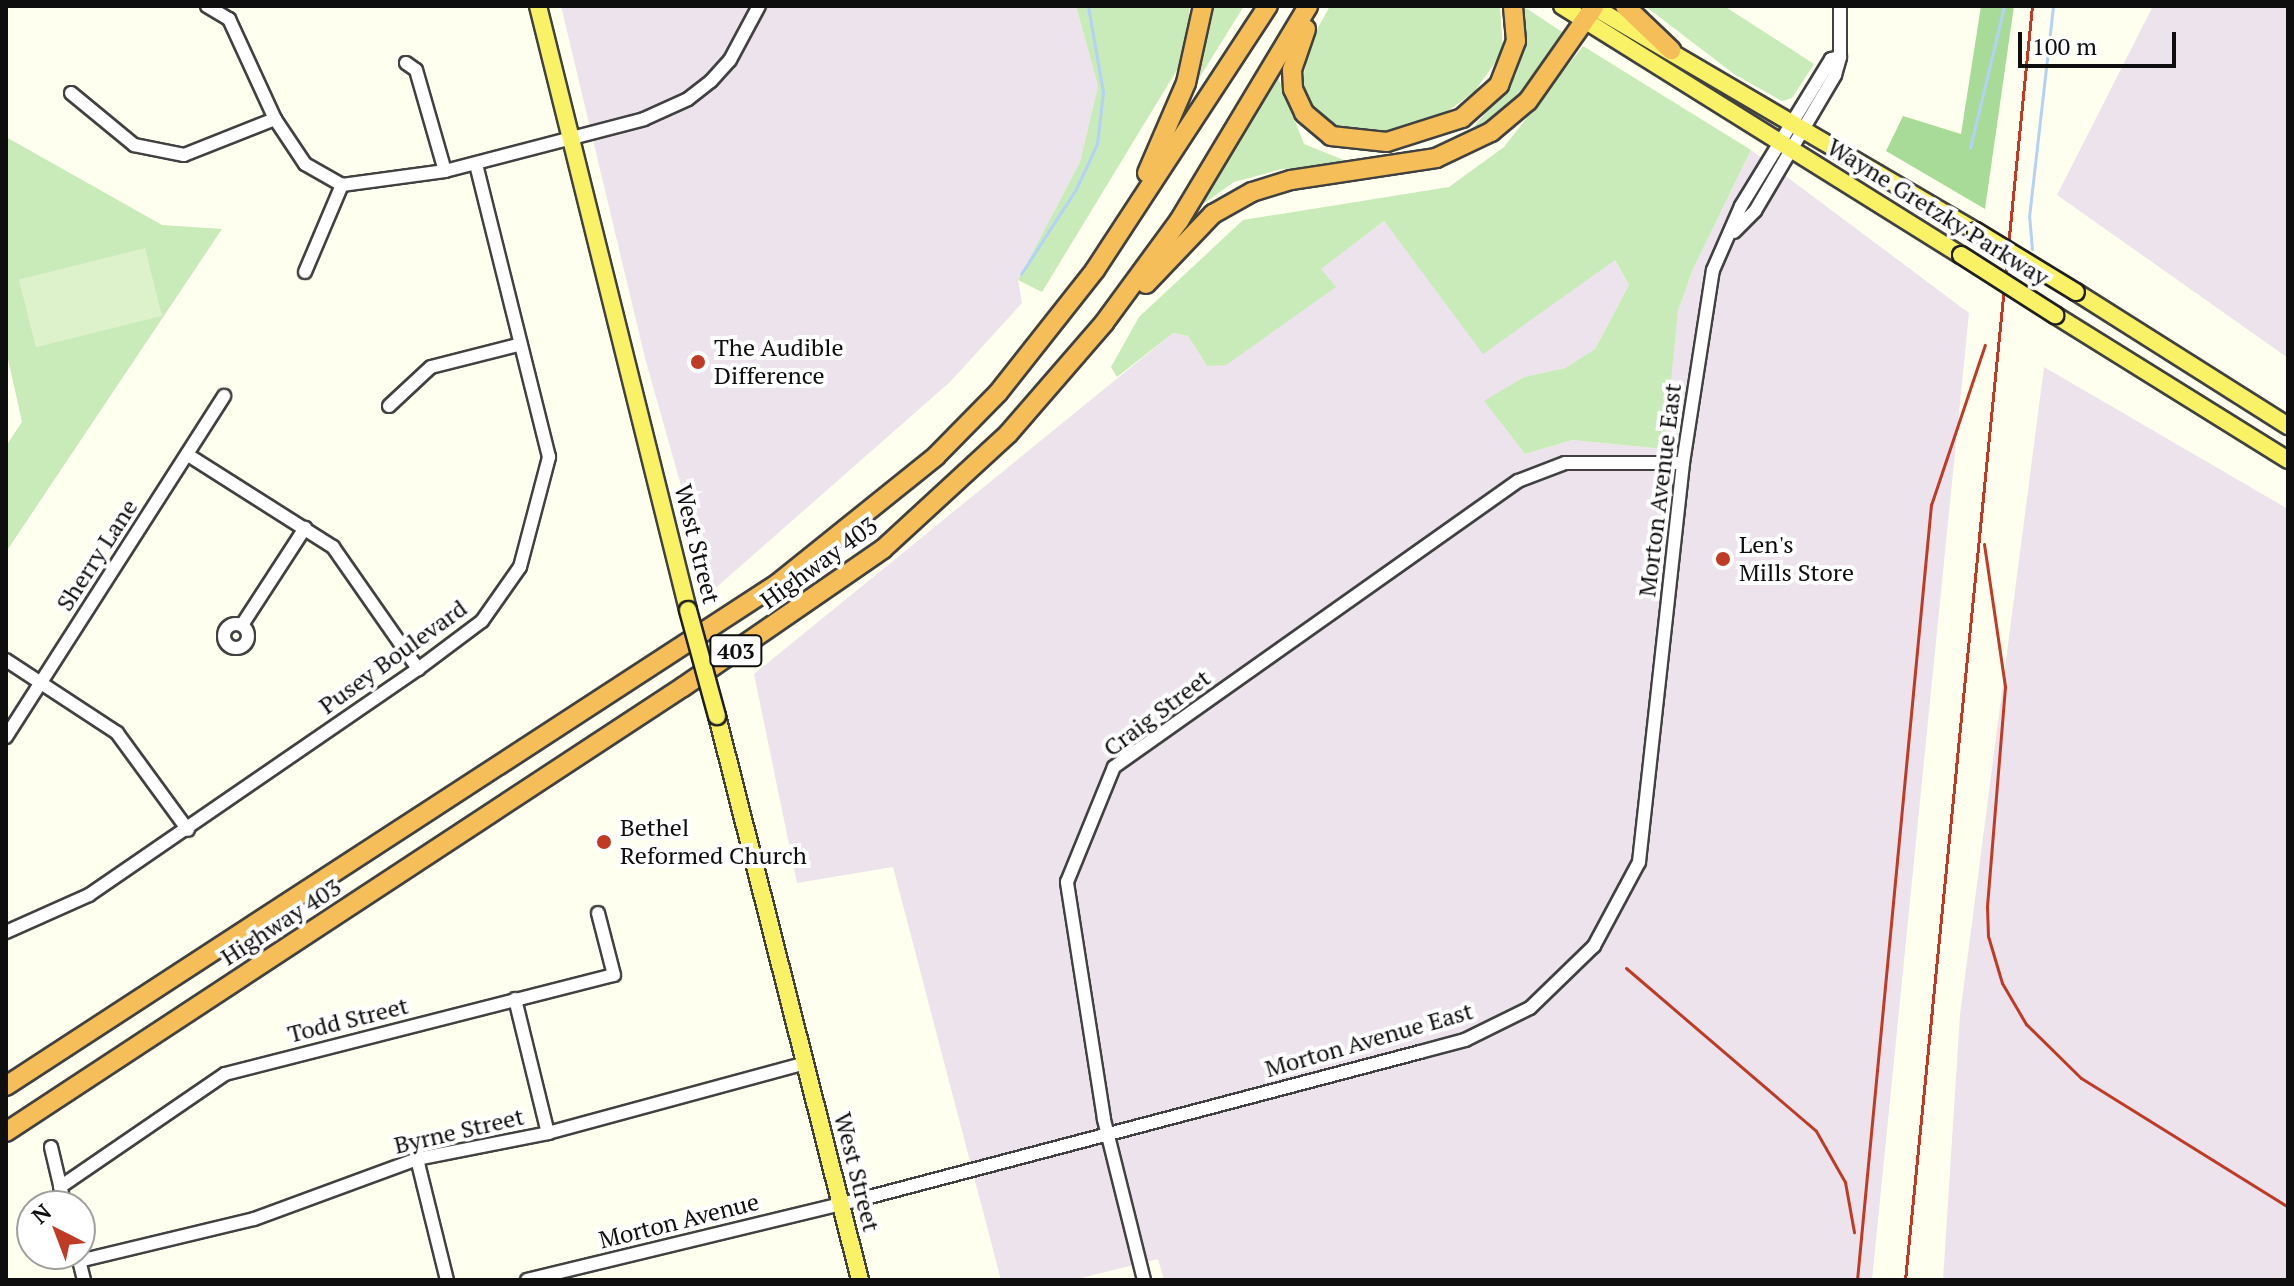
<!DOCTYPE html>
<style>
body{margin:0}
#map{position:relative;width:2294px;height:1286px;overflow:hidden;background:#fffff0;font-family:"PT Serif",serif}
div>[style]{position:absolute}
.industrial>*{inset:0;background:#ede3ec}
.green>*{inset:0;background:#c9eab9}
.forest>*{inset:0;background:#a9db98}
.pitch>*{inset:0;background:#ddf1cb;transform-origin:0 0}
.stream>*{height:3px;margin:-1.5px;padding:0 1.5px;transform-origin:1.5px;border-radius:1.5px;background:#b4d1f7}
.roads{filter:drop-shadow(2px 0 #414141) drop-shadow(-2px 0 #414141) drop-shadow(0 2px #414141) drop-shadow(0 -2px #414141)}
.minor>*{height:12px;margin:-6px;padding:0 6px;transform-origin:6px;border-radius:6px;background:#fff}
.minor>.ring{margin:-6px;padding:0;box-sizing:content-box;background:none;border:12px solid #fff;border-radius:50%}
.major>*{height:16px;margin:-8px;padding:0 8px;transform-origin:8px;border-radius:8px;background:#f9f166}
.highway>*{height:18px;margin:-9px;padding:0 9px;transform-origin:9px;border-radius:9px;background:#f5be58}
.rail>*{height:3px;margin:-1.5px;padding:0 1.5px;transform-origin:1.5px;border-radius:1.5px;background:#c03b25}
.bridges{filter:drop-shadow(2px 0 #1f1f1f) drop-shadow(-2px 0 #1f1f1f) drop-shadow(0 2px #1f1f1f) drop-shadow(0 -2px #1f1f1f)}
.major-bridge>*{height:16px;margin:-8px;padding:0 8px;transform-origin:8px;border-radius:8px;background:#f9f166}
.dots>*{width:22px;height:22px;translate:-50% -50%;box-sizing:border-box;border:4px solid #fff;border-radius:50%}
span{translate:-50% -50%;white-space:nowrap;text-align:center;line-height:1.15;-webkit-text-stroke:8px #fff;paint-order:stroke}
.shield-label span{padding:2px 6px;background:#fff;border:2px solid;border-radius:6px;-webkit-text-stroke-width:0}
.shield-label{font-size:22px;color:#0e0e0e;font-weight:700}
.street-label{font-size:24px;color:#0e0e0e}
.poi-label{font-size:24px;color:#0e0e0e}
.left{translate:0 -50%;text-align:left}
.frame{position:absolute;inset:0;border:8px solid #0e0e0e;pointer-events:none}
.north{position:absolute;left:16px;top:1190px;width:80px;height:80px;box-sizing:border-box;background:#fff;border:2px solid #9f9f9f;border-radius:50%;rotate:318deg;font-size:22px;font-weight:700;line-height:32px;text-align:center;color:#0e0e0e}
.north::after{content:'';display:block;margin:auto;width:28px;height:36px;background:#c03b25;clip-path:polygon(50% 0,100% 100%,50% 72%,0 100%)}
.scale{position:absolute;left:2018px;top:32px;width:158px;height:36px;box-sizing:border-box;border:4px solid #0e0e0e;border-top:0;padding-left:10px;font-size:24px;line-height:28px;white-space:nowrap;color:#0e0e0e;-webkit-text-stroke:6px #fff;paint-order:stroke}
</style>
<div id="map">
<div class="industrial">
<i style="clip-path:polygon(561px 6px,1076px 6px,1098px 86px,1080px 162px,1018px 280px,1022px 303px,950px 382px,711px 592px,645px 358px)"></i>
<i style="clip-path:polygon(2153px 6px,2288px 6px,2288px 358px,2057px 195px)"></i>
<i style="clip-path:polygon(1751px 150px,1969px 313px,1872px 1280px,1164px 1280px,1158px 1259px,1073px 1280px,1001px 1280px,893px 867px,797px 883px,754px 674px,1173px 333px,1188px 336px,1207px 366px,1335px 287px,1320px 269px,1384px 221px,1483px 353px,1614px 259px,1629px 285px,1595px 349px,1565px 368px,1524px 377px,1485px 402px,1525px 454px,1572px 440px,1663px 449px,1678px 311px,1693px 269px)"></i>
<i style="clip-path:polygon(2044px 367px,2288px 509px,2288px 1280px,1943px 1280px,1960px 1015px)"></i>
</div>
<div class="green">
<i style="clip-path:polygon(1076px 6px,1189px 6px,1189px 50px,1042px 292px,1018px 280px,1080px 162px,1098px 86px)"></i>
<i style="clip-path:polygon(1206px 6px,1244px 6px,1193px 88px)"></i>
<i style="clip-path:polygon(1330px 6px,1500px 6px,1503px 51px,1475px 91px,1440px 117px,1385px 135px,1342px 133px,1315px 117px,1302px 85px,1310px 42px)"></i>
<i style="clip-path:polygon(1523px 6px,1562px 32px,1514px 102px,1471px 131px,1516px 75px,1525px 39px)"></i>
<i style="clip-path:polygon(1645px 6px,1724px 6px,1814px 64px,1792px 98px,1782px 101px,1734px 74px)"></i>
<i style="clip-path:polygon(1583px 46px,1751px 150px,1693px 269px,1678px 311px,1664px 449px,1572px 440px,1525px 454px,1484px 401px,1524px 377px,1565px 368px,1595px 349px,1629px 285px,1615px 260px,1483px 354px,1384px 221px,1321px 269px,1336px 287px,1226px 365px,1207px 366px,1188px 336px,1173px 333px,1117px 377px,1111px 367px,1139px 317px,1243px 220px,1449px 187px,1504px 147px)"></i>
<i style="clip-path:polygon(1277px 75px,1304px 144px,1356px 165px,1282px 169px,1234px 182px,1182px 219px)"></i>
<i style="clip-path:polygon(6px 137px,162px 225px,222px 229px,6px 552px,6px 446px,22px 422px,6px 350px)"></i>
</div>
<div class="forest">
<i style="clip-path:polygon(1981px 6px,2014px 6px,1985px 209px,1886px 151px,1903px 116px,1961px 134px)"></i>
</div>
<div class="pitch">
<i style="left:145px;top:248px;width:70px;height:130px;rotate:76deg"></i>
</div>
<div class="stream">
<i style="left:1970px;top:148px;width:146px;rotate:-76.5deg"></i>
<i style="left:2032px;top:249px;width:32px;rotate:-95deg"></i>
<i style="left:2029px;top:217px;width:212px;rotate:-83.5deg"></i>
<i style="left:1021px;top:274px;width:101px;rotate:-57.1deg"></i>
<i style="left:1076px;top:189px;width:50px;rotate:-65deg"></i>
<i style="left:1097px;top:144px;width:52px;rotate:-83.4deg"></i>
<i style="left:1103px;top:92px;width:87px;rotate:-99.9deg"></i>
</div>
<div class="roads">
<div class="minor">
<i style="left:207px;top:6px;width:26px;rotate:31deg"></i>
<i style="left:229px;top:19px;width:110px;rotate:65.3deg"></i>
<i style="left:275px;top:119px;width:54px;rotate:56.3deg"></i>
<i style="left:305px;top:164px;width:43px;rotate:29.6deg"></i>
<i style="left:342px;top:185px;width:104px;rotate:-7.7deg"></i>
<i style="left:445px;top:171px;width:206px;rotate:-14.6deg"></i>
<i style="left:644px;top:119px;width:48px;rotate:-24.4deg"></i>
<i style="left:688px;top:99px;width:29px;rotate:-38deg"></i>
<i style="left:711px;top:81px;width:28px;rotate:-48deg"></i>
<i style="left:730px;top:60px;width:61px;rotate:-61.8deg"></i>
<i style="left:406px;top:63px;width:12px;rotate:35deg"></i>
<i style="left:416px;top:70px;width:105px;rotate:74deg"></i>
<i style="left:71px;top:93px;width:82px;rotate:39.5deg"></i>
<i style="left:134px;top:145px;width:51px;rotate:11.3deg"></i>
<i style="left:184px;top:155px;width:98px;rotate:-21.6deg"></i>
<i style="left:1734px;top:232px;width:30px;rotate:-45deg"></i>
<i style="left:1755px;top:211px;width:158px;rotate:-59.5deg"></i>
<i style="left:1835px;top:75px;width:19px;rotate:-74deg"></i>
<i style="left:1840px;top:57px;width:51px;rotate:-90deg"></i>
<i style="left:305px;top:272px;width:95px;rotate:-67deg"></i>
<i style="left:389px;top:406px;width:57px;rotate:-42.9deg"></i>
<i style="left:431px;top:367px;width:90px;rotate:-14.2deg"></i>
<i style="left:188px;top:455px;width:172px;rotate:32.4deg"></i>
<i style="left:333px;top:547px;width:149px;rotate:55.1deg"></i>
<i class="ring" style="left:224px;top:624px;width:12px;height:12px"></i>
<i style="left:242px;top:625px;width:116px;rotate:-57deg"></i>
<i style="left:6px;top:660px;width:133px;rotate:33.3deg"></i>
<i style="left:117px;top:733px;width:120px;rotate:53.8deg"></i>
<i style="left:6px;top:737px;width:405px;rotate:-57.4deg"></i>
<i style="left:6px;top:932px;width:91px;rotate:-24deg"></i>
<i style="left:89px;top:895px;width:399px;rotate:-34.5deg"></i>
<i style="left:418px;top:669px;width:80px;rotate:-36.9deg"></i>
<i style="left:482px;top:621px;width:66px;rotate:-54.9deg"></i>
<i style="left:520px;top:567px;width:114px;rotate:-75.2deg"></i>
<i style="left:549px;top:457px;width:301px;rotate:-104deg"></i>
<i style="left:515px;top:999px;width:138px;rotate:76.2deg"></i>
<i style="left:51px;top:1147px;width:61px;rotate:76.7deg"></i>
<i style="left:417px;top:1159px;width:125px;rotate:76.1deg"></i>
<i style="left:60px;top:1187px;width:200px;rotate:-34.4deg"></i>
<i style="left:225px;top:1074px;width:401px;rotate:-14.3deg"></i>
<i style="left:614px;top:975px;width:64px;rotate:-104.5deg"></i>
<i style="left:78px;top:1256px;width:25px;rotate:76deg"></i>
<i style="left:79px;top:1261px;width:180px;rotate:-13.5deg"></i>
<i style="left:254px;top:1219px;width:174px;rotate:-20.2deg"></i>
<i style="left:417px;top:1159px;width:134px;rotate:-11.2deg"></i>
<i style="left:548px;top:1133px;width:266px;rotate:-15.2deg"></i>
<i style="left:527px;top:1280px;width:341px;rotate:-13.6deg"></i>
<i style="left:858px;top:1200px;width:581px;rotate:-14.75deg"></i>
<i style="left:1420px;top:1052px;width:47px;rotate:-14.9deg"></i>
<i style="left:1465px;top:1040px;width:72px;rotate:-26.2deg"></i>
<i style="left:1530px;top:1008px;width:89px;rotate:-44.1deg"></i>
<i style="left:1594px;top:946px;width:95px;rotate:-61.8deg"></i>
<i style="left:1639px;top:862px;width:401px;rotate:-83.7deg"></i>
<i style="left:1683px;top:463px;width:195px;rotate:-81.2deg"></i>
<i style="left:1713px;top:270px;width:70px;rotate:-66.4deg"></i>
<i style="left:1741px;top:206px;width:172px;rotate:-58.5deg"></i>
<i style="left:1831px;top:59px;width:9px;rotate:-13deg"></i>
<i style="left:1144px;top:1280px;width:166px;rotate:-104deg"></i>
<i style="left:1104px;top:1119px;width:240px;rotate:-98.9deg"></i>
<i style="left:1067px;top:882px;width:124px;rotate:-67.8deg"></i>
<i style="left:1114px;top:767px;width:495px;rotate:-35.3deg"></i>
<i style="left:1518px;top:481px;width:50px;rotate:-21deg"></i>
<i style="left:1565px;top:463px;width:118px"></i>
</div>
<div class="major">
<i style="left:538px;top:6px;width:622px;rotate:76.05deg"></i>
<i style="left:1562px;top:6px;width:470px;rotate:32deg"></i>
<i style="left:1592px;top:6px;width:445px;rotate:30.4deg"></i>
<i style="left:2076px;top:292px;width:251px;rotate:32.3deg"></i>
<i style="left:2055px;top:315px;width:274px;rotate:31.9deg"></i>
<i style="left:717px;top:716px;width:582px;rotate:75.77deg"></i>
</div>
<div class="highway">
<i style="left:1625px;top:6px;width:64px;rotate:43.7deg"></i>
<i style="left:1306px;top:29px;width:43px;rotate:108.9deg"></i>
<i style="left:1292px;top:70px;width:19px;rotate:87deg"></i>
<i style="left:1293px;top:89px;width:26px;rotate:65deg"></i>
<i style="left:1304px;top:113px;width:35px;rotate:40deg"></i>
<i style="left:1331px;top:136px;width:56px;rotate:6.1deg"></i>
<i style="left:1387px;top:142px;width:79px;rotate:-17.7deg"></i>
<i style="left:1462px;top:118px;width:50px;rotate:-41.7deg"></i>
<i style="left:1499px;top:85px;width:47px;rotate:-68.9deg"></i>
<i style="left:1516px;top:41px;width:35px;rotate:-95deg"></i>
<i style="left:1147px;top:173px;width:98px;rotate:-66.6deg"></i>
<i style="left:1186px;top:83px;width:79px;rotate:-77.6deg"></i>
<i style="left:1146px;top:284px;width:97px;rotate:-46.3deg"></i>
<i style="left:1213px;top:214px;width:45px;rotate:-29.4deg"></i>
<i style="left:1252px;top:192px;width:41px;rotate:-17.1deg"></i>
<i style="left:1291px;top:180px;width:147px;rotate:-8.6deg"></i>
<i style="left:1436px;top:158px;width:61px;rotate:-25.3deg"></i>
<i style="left:1491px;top:132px;width:48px;rotate:-40deg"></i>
<i style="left:1528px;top:101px;width:115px;rotate:-54.9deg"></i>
<i style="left:6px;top:1086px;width:920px;rotate:-33.07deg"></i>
<i style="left:777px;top:584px;width:204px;rotate:-38.8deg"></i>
<i style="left:936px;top:456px;width:88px;rotate:-45.5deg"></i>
<i style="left:998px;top:393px;width:157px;rotate:-51.7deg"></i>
<i style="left:1095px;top:270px;width:316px;rotate:-56.8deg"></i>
<i style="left:6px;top:1132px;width:810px;rotate:-33.32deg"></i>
<i style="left:683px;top:687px;width:243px;rotate:-34.6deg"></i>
<i style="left:883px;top:549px;width:170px;rotate:-42.6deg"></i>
<i style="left:1008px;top:434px;width:147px;rotate:-49.1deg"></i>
<i style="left:1104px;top:323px;width:127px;rotate:-53.7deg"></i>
<i style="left:1179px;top:221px;width:251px;rotate:-59deg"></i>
</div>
</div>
<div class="rail">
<i style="left:1984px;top:544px;width:145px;rotate:81.6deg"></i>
<i style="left:2005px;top:687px;width:221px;rotate:94.7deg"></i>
<i style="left:1987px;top:907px;width:29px;rotate:88deg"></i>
<i style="left:1988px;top:936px;width:49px;rotate:73.4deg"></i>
<i style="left:2002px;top:983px;width:48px;rotate:59.7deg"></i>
<i style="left:2026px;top:1024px;width:77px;rotate:44.5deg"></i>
<i style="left:2081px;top:1078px;width:244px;rotate:31.9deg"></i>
<i style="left:1626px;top:968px;width:250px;rotate:40.6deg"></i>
<i style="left:1816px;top:1131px;width:59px;rotate:60.4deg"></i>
<i style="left:1845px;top:1182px;width:51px;rotate:79.8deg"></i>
<i style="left:1857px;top:1280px;width:779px;rotate:-84.55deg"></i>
<i style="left:1931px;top:505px;width:169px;rotate:-71.4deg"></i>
<i style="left:1905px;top:1280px;width:1280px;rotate:-84.31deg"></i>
</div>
<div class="bridges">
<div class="major-bridge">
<i style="left:1976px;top:231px;width:117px;rotate:31.4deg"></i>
<i style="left:1961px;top:255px;width:112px;rotate:32.6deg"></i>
<i style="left:688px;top:610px;width:110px;rotate:74.7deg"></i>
</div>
</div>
<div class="dots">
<i style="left:698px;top:362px;background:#c03b25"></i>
<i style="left:1723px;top:559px;background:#c03b25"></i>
<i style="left:604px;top:842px;background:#c03b25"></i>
</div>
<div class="shield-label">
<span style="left:736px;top:651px">403</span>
</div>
<div class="street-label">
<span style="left:1938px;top:212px;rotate:32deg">Wayne Gretzky Parkway</span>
<span style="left:1660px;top:490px;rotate:-83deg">Morton Avenue East</span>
<span style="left:697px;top:544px;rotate:76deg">West Street</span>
<span style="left:97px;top:555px;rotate:-57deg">Sherry Lane</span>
<span style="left:819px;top:563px;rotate:-36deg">Highway 403</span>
<span style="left:393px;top:657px;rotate:-36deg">Pusey Boulevard</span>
<span style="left:1157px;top:713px;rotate:-37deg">Craig Street</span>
<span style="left:281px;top:922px;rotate:-33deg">Highway 403</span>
<span style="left:348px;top:1020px;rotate:-14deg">Todd Street</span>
<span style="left:1369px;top:1040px;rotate:-16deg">Morton Avenue East</span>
<span style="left:459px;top:1131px;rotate:-13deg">Byrne Street</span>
<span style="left:857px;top:1172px;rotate:76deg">West Street</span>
<span style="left:679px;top:1221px;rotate:-14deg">Morton Avenue</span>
</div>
<div class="poi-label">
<span class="left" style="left:714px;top:362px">The Audible<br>Difference</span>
<span class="left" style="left:1739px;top:559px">Len's<br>Mills Store</span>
<span class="left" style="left:620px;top:842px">Bethel<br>Reformed Church</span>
</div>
<div class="frame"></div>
<div class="north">N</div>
<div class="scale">100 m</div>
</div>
